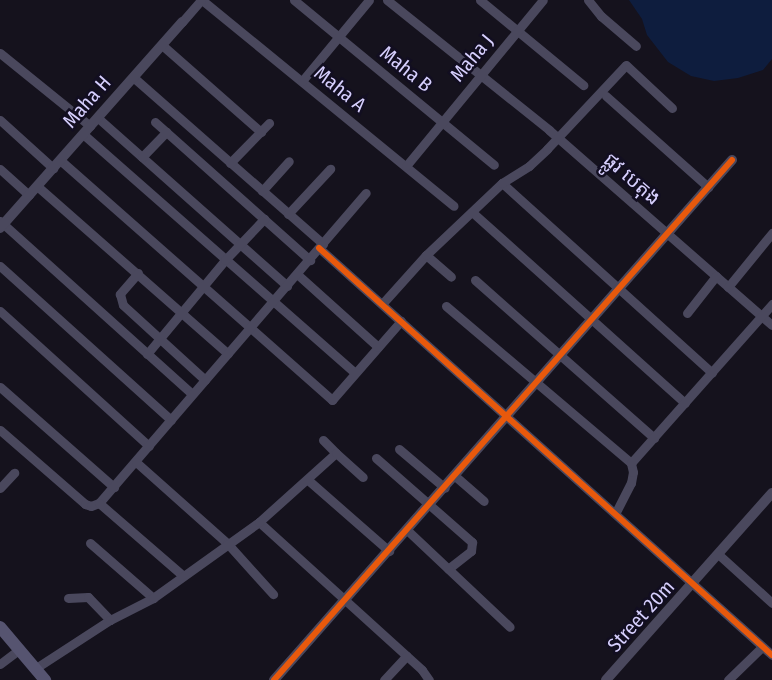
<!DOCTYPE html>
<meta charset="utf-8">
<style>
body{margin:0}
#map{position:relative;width:772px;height:680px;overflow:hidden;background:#15121d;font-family:"Fira Sans Condensed","Noto Sans Khmer",sans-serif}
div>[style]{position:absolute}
.water>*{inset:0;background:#0e1d3e}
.minor>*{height:9px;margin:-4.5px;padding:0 4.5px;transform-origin:4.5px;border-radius:4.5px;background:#4a485d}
.tertiary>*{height:10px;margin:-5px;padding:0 5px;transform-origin:5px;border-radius:5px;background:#4a485d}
.secondary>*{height:12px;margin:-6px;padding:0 6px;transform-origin:6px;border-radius:6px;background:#565470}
.cycleway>*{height:6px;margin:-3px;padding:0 3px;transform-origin:3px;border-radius:3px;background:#e8590c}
span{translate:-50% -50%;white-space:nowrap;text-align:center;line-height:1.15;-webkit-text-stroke:5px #120e21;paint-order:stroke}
.street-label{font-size:20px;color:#d6cffd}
</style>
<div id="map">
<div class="water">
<i style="clip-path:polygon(629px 0,772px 0,772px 59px,763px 70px,738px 78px,714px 81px,691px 76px,668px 62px,647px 35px,642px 19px)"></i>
</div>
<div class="minor">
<i style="left:202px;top:0;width:325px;rotate:39.3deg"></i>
<i style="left:294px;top:0;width:259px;rotate:39.5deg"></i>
<i style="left:387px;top:0;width:208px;rotate:38.7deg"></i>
<i style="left:549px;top:130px;width:296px;rotate:41.2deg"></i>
<i style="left:480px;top:0;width:134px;rotate:39.5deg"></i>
<i style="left:588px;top:0;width:21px;rotate:51deg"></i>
<i style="left:601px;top:16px;width:46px;rotate:40.6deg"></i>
<i style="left:182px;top:22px;width:29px;rotate:-49deg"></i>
<i style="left:162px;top:45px;width:132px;rotate:41.3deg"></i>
<i style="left:0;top:53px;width:116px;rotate:39deg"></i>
<i style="left:133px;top:77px;width:253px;rotate:41.3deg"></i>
<i style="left:302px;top:81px;width:105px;rotate:-50.4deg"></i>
<i style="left:606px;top:96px;width:137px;rotate:41.7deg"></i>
<i style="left:98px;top:118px;width:253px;rotate:41.6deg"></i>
<i style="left:0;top:120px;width:72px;rotate:42.2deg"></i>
<i style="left:155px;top:122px;width:208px;rotate:41.7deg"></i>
<i style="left:83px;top:134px;width:362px;rotate:41.3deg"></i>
<i style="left:142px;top:157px;width:35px;rotate:-46deg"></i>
<i style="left:60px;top:160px;width:363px;rotate:41.4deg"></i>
<i style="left:332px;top:400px;width:105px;rotate:-48.9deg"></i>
<i style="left:230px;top:163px;width:56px;rotate:-45.7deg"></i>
<i style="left:406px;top:166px;width:215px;rotate:-50.5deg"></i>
<i style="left:0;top:169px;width:39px;rotate:42deg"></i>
<i style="left:502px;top:183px;width:283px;rotate:42.1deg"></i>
<i style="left:37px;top:186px;width:254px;rotate:41.3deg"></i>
<i style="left:262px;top:191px;width:40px;rotate:-48deg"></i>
<i style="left:472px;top:212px;width:286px;rotate:41.9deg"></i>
<i style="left:288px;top:214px;width:62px;rotate:-47deg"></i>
<i style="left:0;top:221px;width:258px;rotate:42deg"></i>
<i style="left:319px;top:248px;width:609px;rotate:41.94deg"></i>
<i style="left:426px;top:255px;width:33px;rotate:41deg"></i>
<i style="left:0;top:266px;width:230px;rotate:42deg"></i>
<i style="left:138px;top:273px;width:28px;rotate:131deg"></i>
<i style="left:120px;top:294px;width:11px;rotate:75deg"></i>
<i style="left:123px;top:305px;width:111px;rotate:42.4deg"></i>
<i style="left:297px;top:274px;width:109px;rotate:42deg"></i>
<i style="left:475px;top:280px;width:239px;rotate:41.4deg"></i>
<i style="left:728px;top:287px;width:70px;rotate:-50.8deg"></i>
<i style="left:382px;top:304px;width:66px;rotate:-48.1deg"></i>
<i style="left:426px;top:255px;width:105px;rotate:-43.5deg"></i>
<i style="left:502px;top:183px;width:32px;rotate:-32deg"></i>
<i style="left:529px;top:166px;width:25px;rotate:-43deg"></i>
<i style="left:547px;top:149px;width:115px;rotate:-46.8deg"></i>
<i style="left:626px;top:65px;width:63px;rotate:43.1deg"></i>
<i style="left:446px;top:306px;width:243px;rotate:40.3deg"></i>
<i style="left:0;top:311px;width:201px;rotate:42.2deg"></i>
<i style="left:687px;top:313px;width:47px;rotate:-51.9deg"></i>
<i style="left:147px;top:354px;width:122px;rotate:-50.3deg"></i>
<i style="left:225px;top:260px;width:57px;rotate:-46.4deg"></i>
<i style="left:0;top:387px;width:152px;rotate:41.3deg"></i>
<i style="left:0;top:430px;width:113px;rotate:41deg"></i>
<i style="left:85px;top:504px;width:6px;rotate:18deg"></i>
<i style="left:91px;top:506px;width:9px;rotate:-21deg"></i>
<i style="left:99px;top:503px;width:409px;rotate:-49.3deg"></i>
<i style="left:323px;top:440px;width:18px;rotate:45deg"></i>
<i style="left:399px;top:449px;width:60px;rotate:40.3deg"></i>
<i style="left:376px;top:458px;width:128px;rotate:41.2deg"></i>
<i style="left:472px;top:542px;width:9px;rotate:96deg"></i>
<i style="left:471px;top:551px;width:29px;rotate:142deg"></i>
<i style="left:136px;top:462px;width:122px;rotate:41.7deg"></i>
<i style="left:227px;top:543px;width:69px;rotate:48deg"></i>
<i style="left:455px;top:476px;width:38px;rotate:41deg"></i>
<i style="left:308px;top:480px;width:108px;rotate:41.2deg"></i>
<i style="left:0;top:488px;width:21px;rotate:-47deg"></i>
<i style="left:99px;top:503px;width:110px;rotate:40.9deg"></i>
<i style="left:616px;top:512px;width:33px;rotate:-63deg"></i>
<i style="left:631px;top:483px;width:11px;rotate:-80deg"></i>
<i style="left:633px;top:472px;width:9px;rotate:-103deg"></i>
<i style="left:631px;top:463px;width:213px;rotate:-48.4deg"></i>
<i style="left:259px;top:522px;width:220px;rotate:42.2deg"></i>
<i style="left:422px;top:670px;width:12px;rotate:55deg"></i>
<i style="left:407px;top:530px;width:141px;rotate:43.3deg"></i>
<i style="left:90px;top:543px;width:84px;rotate:41.1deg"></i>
<i style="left:718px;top:554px;width:73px;rotate:42.2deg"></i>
<i style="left:68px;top:598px;width:20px;rotate:-3deg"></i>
<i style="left:88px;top:597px;width:32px;rotate:46deg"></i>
<i style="left:0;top:664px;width:25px;rotate:-37deg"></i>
<i style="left:36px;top:668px;width:88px;rotate:-33deg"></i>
<i style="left:110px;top:620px;width:48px;rotate:-27.1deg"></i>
<i style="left:153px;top:598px;width:130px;rotate:-35.6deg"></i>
<i style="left:259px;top:522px;width:103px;rotate:-41.9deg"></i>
<i style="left:336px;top:453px;width:36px;rotate:42deg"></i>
<i style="left:384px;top:680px;width:33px;rotate:-47deg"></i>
<i style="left:728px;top:680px;width:47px;rotate:-44.1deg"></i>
</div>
<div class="tertiary">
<i style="left:0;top:228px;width:275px;rotate:-48.5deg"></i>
<i style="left:274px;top:680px;width:693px;rotate:-48.63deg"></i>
<i style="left:606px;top:680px;width:250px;rotate:-48.4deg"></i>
</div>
<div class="secondary">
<i style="left:0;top:627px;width:70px;rotate:49.7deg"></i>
</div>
<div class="cycleway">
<i style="left:319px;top:248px;width:609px;rotate:41.94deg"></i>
<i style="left:274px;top:680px;width:693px;rotate:-48.63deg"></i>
</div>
<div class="street-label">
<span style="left:472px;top:58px;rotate:-50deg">Maha J</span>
<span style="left:406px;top:69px;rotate:39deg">Maha B</span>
<span style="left:340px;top:89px;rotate:39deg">Maha A</span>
<span style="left:87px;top:102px;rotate:-49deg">Maha H</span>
<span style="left:632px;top:179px;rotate:41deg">ផ្លូវ បេតុង</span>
<span style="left:641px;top:616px;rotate:-48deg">Street 20m</span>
</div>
</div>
